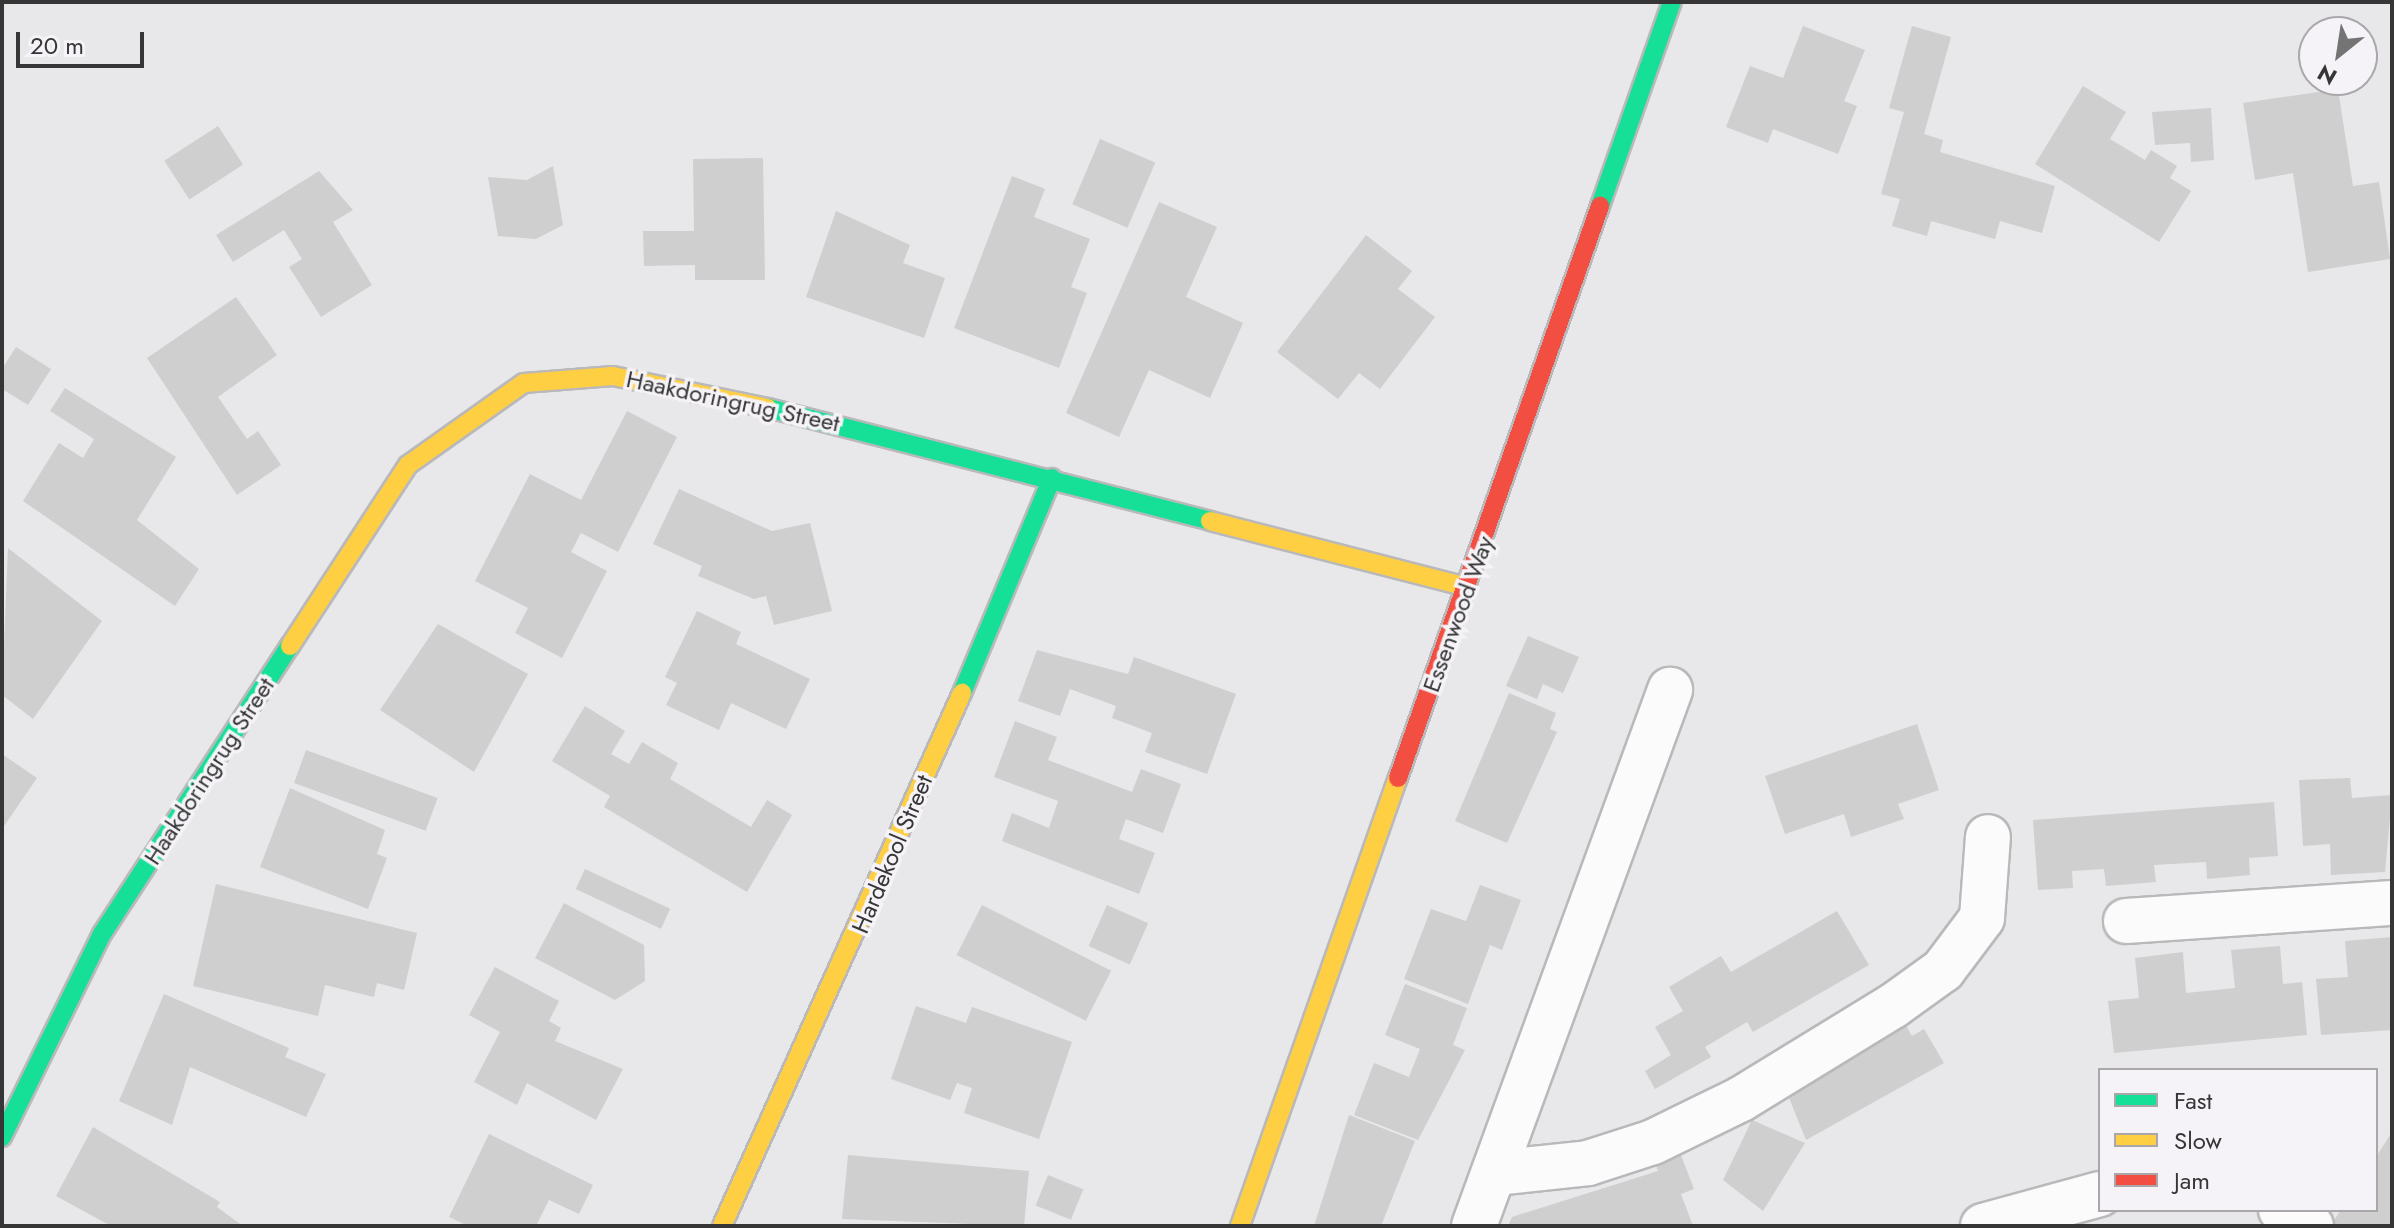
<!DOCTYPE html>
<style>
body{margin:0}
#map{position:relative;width:2394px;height:1228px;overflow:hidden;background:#e8e7e9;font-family:Jost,sans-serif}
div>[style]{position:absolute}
.building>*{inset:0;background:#d0cfcf;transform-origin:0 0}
.roads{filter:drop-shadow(2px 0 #b9b8ba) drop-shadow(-2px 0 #b9b8ba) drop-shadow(0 2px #b9b8ba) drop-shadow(0 -2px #b9b8ba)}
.street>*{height:44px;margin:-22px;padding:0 22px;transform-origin:22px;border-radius:22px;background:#fcfbfc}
.fast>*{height:18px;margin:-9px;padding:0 9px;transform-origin:9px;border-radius:9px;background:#16e098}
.slow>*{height:18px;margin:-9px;padding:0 9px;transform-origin:9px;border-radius:9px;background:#ffcf43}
.jam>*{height:18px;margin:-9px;padding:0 9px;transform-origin:9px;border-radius:9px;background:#f24e42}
span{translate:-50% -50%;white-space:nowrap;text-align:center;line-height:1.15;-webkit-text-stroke:7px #f5f3f7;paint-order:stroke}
.street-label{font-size:24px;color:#363637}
.frame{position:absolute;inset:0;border:4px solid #363637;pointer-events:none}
.legend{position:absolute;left:2098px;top:1068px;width:280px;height:144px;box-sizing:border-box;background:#f5f3f7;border:2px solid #a9a7aa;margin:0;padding:10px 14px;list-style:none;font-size:24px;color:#363637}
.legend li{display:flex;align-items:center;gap:16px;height:40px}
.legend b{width:40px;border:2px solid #a9a7aa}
.north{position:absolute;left:2298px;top:16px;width:80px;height:80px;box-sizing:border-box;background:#f5f3f7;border:2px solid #a9a7aa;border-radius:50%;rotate:210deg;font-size:22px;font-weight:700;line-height:32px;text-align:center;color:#363637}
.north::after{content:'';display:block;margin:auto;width:28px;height:36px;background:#747475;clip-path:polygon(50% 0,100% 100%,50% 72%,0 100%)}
.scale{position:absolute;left:16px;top:32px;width:128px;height:36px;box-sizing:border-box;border:4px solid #363637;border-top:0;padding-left:10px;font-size:24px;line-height:28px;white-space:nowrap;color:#363637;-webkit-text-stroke:6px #f5f3f7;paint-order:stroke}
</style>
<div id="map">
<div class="building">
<i style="clip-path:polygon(1803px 26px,1865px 50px,1844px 101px,1857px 106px,1838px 154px,1773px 129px,1768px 143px,1726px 127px,1750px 66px,1783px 78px)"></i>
<i style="clip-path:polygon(1912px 26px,1951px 37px,1924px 134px,1943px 140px,1940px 152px,2055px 186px,2042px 233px,2000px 221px,1995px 239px,1931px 221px,1927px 236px,1892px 226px,1900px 199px,1881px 194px,1904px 112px,1889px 108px)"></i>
<i style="clip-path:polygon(2083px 86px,2126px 112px,2110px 139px,2145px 160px,2151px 150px,2177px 166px,2170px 178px,2191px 191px,2159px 242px,2035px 164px)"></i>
<i style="clip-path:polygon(2338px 89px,2353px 186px,2379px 182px,2390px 259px,2308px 272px,2293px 173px,2255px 180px,2243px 103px)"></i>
<i style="clip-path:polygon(2211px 108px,2214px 160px,2191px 162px,2190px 143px,2155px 145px,2152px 112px)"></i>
<i style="left:218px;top:126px;width:46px;height:64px;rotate:57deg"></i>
<i style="left:1100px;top:139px;width:60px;height:71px;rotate:23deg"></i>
<i style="clip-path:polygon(763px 158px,765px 280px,695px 280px,695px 265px,644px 266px,643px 231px,694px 231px,693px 159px)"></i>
<i style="clip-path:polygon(553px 166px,563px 225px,536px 239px,498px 236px,488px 177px,527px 180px)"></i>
<i style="clip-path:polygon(319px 171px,353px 210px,333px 222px,372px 285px,321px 317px,289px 267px,302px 259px,284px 230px,233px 262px,216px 235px)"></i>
<i style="clip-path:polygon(1012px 176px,1045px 189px,1034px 217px,1090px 239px,1071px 287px,1087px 293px,1059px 368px,954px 328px)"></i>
<i style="clip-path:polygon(1159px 202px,1217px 227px,1186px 297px,1243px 323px,1210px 398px,1149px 370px,1119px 437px,1066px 413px)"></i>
<i style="clip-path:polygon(836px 211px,910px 245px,903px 263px,945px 278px,924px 338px,806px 297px)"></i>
<i style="clip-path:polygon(1366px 235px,1412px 271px,1398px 289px,1435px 317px,1380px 389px,1359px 373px,1338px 399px,1277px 352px)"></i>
<i style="clip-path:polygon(236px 297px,277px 355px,218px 397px,247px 439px,258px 431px,281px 465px,237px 495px,147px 358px)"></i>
<i style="clip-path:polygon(16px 347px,51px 369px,28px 405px,2px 389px,2px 369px)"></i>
<i style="clip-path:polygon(65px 388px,176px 457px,137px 520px,199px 569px,175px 606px,23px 501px,59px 443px,83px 458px,94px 439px,50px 411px)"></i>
<i style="clip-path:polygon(627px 411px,677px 437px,618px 552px,581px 533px,571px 552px,607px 571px,562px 658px,515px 633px,528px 608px,475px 581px,530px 474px,581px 500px)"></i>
<i style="clip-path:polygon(679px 489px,772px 531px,810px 523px,832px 611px,774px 625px,766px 596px,754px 599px,698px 576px,702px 566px,653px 544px)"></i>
<i style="clip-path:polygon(8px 548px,102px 621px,33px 719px,2px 695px)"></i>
<i style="clip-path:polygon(697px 611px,741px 632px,736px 644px,810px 679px,786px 729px,731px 703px,719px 730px,666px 705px,677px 683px,665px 677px)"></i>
<i style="clip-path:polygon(438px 624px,528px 674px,474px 772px,380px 710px)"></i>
<i style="clip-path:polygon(1528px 636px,1579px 657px,1563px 693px,1543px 684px,1537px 699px,1506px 686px)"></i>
<i style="clip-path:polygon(1037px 650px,1128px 674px,1134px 657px,1236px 694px,1207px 774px,1145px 752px,1152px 733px,1112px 718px,1116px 706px,1070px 689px,1060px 716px,1018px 701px)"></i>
<i style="clip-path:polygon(1509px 693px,1556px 713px,1550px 729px,1557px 732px,1507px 843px,1455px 821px)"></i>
<i style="clip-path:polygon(585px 706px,625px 731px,611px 754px,629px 764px,642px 742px,678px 763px,670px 779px,751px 827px,767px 800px,792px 815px,747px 892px,604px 807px,610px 796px,552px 761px)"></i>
<i style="clip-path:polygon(1015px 721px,1057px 737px,1048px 760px,1132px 792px,1141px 769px,1181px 784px,1163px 833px,1126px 819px,1119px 839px,1155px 853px,1139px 894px,1002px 841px,1012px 813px,1049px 828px,1058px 801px,994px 777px)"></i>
<i style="clip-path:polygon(1917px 724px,1939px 790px,1898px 804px,1904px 819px,1851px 837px,1844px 814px,1785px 834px,1765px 776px)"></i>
<i style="left:306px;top:750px;width:140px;height:35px;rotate:20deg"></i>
<i style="clip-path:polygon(2px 754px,37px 778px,2px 829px)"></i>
<i style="clip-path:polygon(2350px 778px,2352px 798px,2392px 795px,2385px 872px,2331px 875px,2330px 844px,2303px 846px,2299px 780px)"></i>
<i style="clip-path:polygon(290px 788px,385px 830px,377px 854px,387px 858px,368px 909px,260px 867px)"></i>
<i style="clip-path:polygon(2274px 802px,2278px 856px,2249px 858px,2250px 875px,2207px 879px,2206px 862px,2154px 865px,2156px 882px,2106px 886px,2104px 869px,2072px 871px,2073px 888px,2038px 890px,2033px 820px)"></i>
<i style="left:585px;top:869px;width:94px;height:22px;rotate:25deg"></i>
<i style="clip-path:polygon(216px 884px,417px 933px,404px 990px,377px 983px,374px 997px,325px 985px,318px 1016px,193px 986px)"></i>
<i style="clip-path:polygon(1480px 885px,1521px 900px,1502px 950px,1490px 945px,1468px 1004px,1404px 979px,1431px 909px,1466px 921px)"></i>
<i style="clip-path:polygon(564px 903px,644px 945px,645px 981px,615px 1000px,535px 958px)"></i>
<i style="left:982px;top:905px;width:145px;height:56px;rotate:27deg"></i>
<i style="left:1107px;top:905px;width:45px;height:45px;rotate:24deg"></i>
<i style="clip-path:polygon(1837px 911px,1869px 965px,1753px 1032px,1747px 1022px,1705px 1047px,1711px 1057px,1655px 1089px,1645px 1071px,1671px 1055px,1655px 1027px,1683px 1011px,1669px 987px,1721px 956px,1731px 972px)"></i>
<i style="clip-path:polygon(2392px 937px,2392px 1030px,2321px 1035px,2316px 979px,2348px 977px,2345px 941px)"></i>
<i style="clip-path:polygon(2280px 946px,2283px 984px,2302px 982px,2307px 1035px,2114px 1053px,2108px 1001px,2139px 998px,2135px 958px,2183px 952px,2186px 993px,2235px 988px,2231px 950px)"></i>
<i style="clip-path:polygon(495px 967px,559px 1001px,549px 1021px,561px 1028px,555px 1041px,623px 1069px,596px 1120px,527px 1083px,517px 1105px,474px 1082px,500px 1032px,469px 1015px)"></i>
<i style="clip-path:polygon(1405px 984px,1467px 1008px,1453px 1045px,1465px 1050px,1418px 1140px,1354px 1115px,1374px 1063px,1409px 1077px,1420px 1049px,1385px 1035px)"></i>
<i style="clip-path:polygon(164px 994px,289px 1048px,285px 1057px,326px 1074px,306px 1117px,190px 1067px,172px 1125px,119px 1101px)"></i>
<i style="clip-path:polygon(916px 1006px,966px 1023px,972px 1007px,1072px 1042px,1039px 1139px,964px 1113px,972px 1088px,957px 1083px,950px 1100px,891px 1079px)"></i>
<i style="clip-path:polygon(1901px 1017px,1912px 1036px,1924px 1029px,1944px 1063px,1806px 1140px,1785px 1088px,1860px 1052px,1855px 1044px)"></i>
<i style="clip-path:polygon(1349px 1115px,1415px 1141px,1381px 1226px,1314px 1226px)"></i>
<i style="clip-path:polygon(1752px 1120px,1805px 1143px,1763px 1211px,1723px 1180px)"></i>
<i style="clip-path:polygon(93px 1127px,220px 1202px,217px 1207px,243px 1226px,111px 1226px,56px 1196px)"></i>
<i style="clip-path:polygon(2392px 1132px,2392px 1226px,2330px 1226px,2341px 1210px,2376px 1210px,2376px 1157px)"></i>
<i style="clip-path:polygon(489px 1134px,593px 1185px,579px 1214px,549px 1200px,536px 1226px,468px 1226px,449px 1217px)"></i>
<i style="clip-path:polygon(848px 1155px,1029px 1171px,1024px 1226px,842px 1219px)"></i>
<i style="clip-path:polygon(1681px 1155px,1694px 1189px,1681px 1194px,1693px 1226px,1508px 1226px,1512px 1217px,1658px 1171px,1656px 1165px)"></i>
<i style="left:1048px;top:1175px;width:38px;height:33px;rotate:22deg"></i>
</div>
<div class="roads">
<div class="street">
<i style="left:2126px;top:921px;width:267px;rotate:-3.9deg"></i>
<i style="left:1495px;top:1173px;width:94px;rotate:-6.1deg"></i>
<i style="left:1588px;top:1163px;width:68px;rotate:-17.9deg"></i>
<i style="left:1653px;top:1142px;width:98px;rotate:-26deg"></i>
<i style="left:1741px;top:1099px;width:178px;rotate:-31.5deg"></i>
<i style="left:1893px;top:1006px;width:62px;rotate:-35.8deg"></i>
<i style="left:1943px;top:970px;width:65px;rotate:-53.1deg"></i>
<i style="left:1982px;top:918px;width:81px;rotate:-85.8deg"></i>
<i style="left:2281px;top:1210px;width:34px;rotate:28deg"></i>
<i style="left:1474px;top:1226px;width:571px;rotate:-69.91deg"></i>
<i style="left:1983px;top:1226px;width:121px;rotate:-15.3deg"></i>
</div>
<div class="fast">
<i style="left:1600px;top:206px;width:216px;rotate:-70.6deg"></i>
<i style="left:768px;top:408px;width:456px;rotate:14.3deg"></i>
<i style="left:962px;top:693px;width:233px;rotate:-67.3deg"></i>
<i style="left:2px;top:1137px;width:226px;rotate:-63.8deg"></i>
<i style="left:102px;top:934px;width:344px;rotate:-56.9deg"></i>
</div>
<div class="slow">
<i style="left:1210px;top:521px;width:265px;rotate:14.4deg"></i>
<i style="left:290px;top:646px;width:216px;rotate:-56.9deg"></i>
<i style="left:408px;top:465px;width:142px;rotate:-35.3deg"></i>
<i style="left:524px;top:383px;width:89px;rotate:-4.5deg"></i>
<i style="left:613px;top:376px;width:158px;rotate:11.7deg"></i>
<i style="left:722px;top:1226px;width:585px;rotate:-65.76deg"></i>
<i style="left:1240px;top:1226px;width:475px;rotate:-70.6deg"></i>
</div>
<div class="jam">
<i style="left:1398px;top:778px;width:607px;rotate:-70.55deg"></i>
</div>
</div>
<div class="street-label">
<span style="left:733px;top:401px;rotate:12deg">Haakdoringrug Street</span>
<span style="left:1458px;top:614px;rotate:-70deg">Essenwood Way</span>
<span style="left:209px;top:771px;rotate:-57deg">Haakdoringrug Street</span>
<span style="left:892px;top:854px;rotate:-67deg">Hardekool Street</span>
</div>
<div class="frame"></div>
<ul class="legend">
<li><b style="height:10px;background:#16e098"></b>Fast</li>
<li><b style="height:10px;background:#ffcf43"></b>Slow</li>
<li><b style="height:10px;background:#f24e42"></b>Jam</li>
</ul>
<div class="north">N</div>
<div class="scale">20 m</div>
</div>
